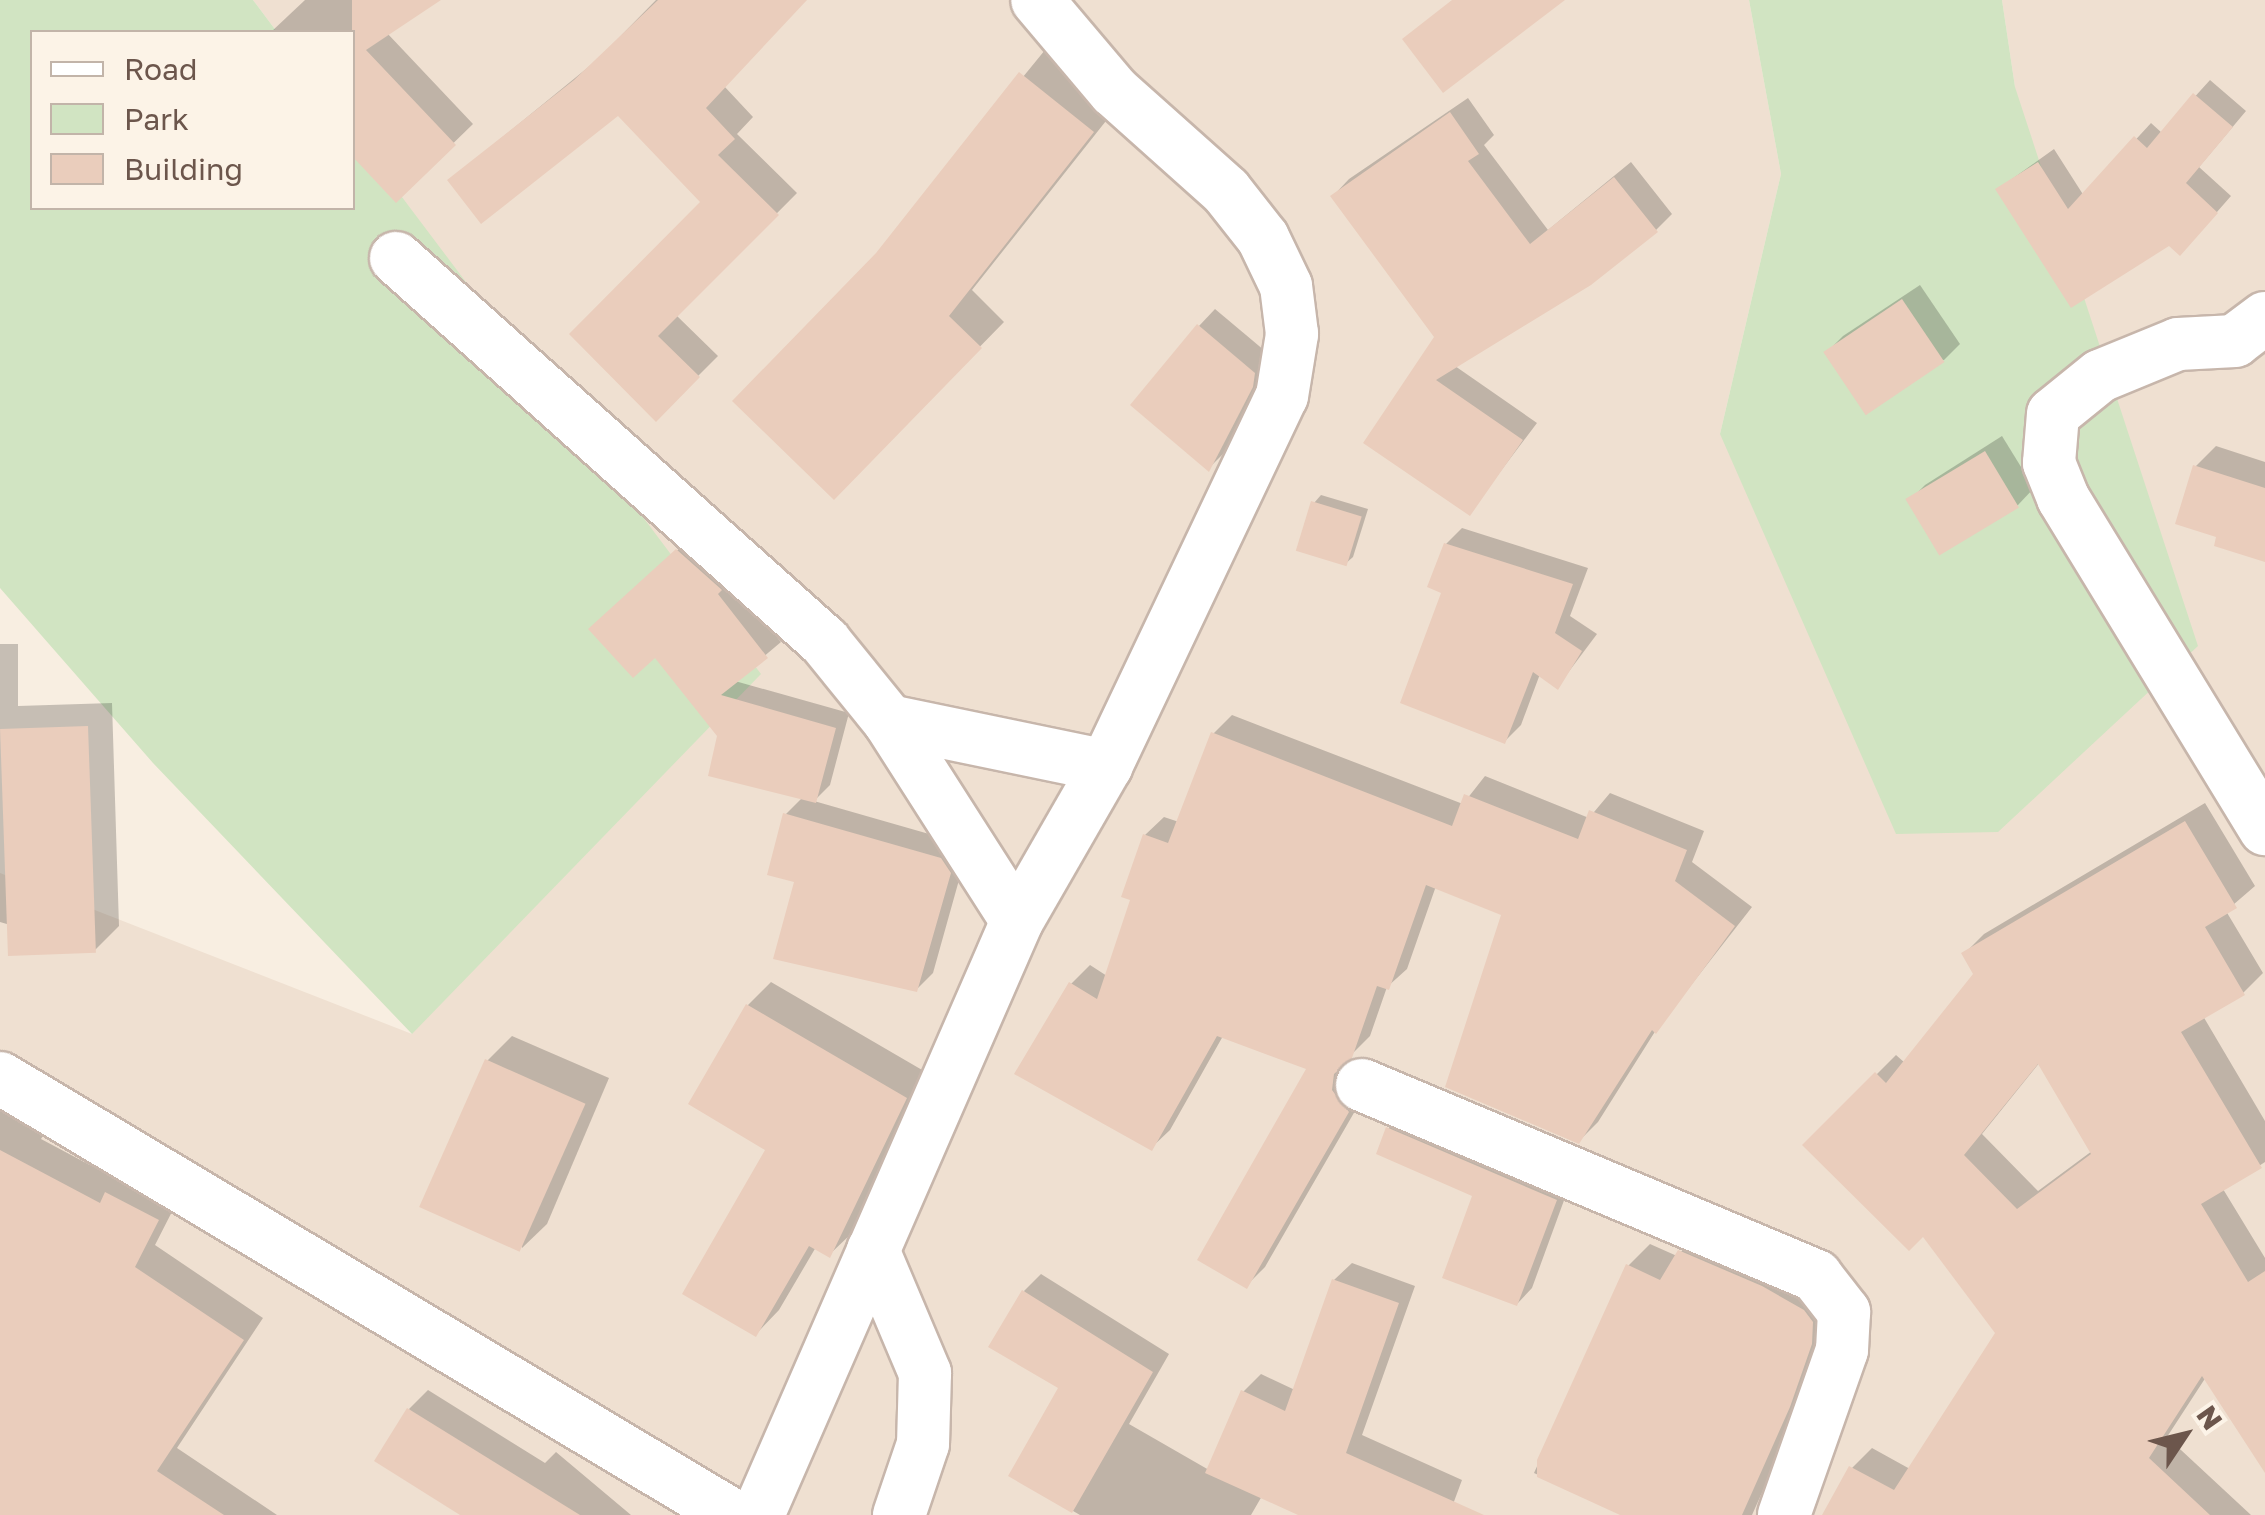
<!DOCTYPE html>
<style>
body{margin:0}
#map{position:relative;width:2265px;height:1515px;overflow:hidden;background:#f8eee1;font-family:"Golos Text",sans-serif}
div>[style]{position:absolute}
.residential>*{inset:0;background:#efe0d1}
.green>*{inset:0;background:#d1e4c2}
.shadow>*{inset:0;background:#0003}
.building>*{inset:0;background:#eacdbc;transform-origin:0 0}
.roads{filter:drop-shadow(2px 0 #c7b6ab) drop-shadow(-2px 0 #c7b6ab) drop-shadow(0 2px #c7b6ab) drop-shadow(0 -2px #c7b6ab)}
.minor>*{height:52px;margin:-26px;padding:0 26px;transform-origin:26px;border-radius:26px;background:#fff}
span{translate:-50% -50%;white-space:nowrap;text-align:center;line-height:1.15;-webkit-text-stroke:9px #fcf3e7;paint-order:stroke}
.legend{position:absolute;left:30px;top:30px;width:325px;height:180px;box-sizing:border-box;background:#fcf3e7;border:2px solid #c2b4a9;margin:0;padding:12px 18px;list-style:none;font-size:30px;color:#6c564c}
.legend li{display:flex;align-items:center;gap:20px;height:50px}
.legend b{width:50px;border:2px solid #c2b4a9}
.north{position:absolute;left:2135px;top:1385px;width:100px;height:100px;-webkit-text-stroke:8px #fcf3e7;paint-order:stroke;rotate:55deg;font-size:28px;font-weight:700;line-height:40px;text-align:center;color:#6c564c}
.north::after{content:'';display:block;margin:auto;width:35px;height:45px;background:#6c564c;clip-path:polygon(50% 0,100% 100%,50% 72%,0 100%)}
</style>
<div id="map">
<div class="residential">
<i style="clip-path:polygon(253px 0,1749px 0,1781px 174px,1720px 434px,2015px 87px,2002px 0,2265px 0,2265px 1515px,0 1515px,0 873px,412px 1034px,353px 132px,352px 32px,277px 32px)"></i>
</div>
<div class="green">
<i style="clip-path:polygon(0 0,253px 0,277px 32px,32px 32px,32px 208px,352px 208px,353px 132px,761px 674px,412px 1034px,153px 763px,0 588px)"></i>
<i style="clip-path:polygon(1749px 0,2002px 0,2015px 87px,2198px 646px,1998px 832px,1896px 834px,1720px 434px,1781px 174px)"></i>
</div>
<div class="shadow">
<i style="clip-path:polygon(305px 0,437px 0,387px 33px,473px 124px,396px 199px,352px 32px,271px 32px)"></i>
<i style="clip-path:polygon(656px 0,805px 0,724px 86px,753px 117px,737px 134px,797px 193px,676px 315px,718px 356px,656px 418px,572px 334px,703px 202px,619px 113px,450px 180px,597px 60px)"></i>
<i style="clip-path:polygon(1045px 50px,1117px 107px,972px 290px,1004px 322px,834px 496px,878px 254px)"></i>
<i style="clip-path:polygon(2210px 80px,2246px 111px,2199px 167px,2231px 196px,2195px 237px,2169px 243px,1998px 189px,2054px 149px,2084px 196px,2151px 123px,2162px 133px)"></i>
<i style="clip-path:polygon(1468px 98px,1494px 135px,1484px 145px,1548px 230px,1631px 162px,1672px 214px,1656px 230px,1455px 366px,1537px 423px,1469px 513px,1366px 442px,1437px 337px,1333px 196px,1349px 179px)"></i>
<i style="clip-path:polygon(1920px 285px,1960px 344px,1944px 360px,1826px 353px,1843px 336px)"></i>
<i style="clip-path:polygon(1215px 309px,1271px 356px,1225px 452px,1209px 468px,1199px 326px)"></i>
<i style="clip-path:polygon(2002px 436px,2034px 488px,2018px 505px,1941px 553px,1909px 501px,1925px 485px)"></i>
<i style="clip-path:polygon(2216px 446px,2265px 462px,2265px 559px,2219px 535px,2195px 467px)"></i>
<i style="clip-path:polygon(1321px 495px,1368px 509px,1353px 557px,1345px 564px,1314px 503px)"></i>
<i style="clip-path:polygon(1462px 528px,1588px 568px,1570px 616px,1597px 634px,1558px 686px,1540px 674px,1521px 725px,1505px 741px,1444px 591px,1446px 544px)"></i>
<i style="clip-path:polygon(692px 537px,781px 642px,735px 681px,849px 713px,830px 785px,814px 801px,957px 842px,966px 855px,933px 973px,917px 989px,797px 880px,786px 814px,803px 797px,720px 735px,656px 654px,606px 615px)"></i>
<i style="clip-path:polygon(0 644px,18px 644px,18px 706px,112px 703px,119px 926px,95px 950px,0 922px)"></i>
<i style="clip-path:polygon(1232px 715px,1463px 804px,1485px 776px,1589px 818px,1610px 793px,1704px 831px,1692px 862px,1752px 907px,1656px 1030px,1598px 1122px,1579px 1141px,1504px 914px,1436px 886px,1407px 969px,1387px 987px,1370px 1036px,1352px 1054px,1350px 1070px,1366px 1092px,1265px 1267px,1246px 1286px,1310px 1068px,1223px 1036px,1170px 1130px,1151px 1148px,1071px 984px,1090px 965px,1107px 976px,1134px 899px,1145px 835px,1164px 817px,1179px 822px,1213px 734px)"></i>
<i style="clip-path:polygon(evenodd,2205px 803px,2255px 886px,2226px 911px,2263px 973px,2243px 993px,2203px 1016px,2265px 1121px,2265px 1162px,2223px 1189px,2265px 1258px,2265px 1469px,2206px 1377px,2167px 1437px,2251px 1515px,1836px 1515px,1852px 1468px,1872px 1448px,1910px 1469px,1998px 1333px,1923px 1233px,1806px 1145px,1896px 1055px,1905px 1063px,1976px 974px,1964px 954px,1984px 934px,2205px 803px,2040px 1062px,2092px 1151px,2038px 1191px,1982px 1134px,2040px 1062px)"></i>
<i style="clip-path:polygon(771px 982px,929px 1074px,853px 1232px,829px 1255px,816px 1247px,779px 1310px,756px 1334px,768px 1149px,748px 1005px)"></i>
<i style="clip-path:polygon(512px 1036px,609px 1078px,547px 1224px,522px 1248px,487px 1061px)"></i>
<i style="clip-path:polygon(0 1082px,57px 1113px,41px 1139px,120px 1181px,129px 1172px,179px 1198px,155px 1245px,263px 1318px,177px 1448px,277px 1515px,0 1515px)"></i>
<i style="clip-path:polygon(1403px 1114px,1570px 1184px,1532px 1288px,1517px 1304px,1475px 1195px,1388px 1129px)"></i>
<i style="clip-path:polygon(1702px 1230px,1826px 1288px,1811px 1383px,1752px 1515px,1626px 1515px,1534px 1473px,1628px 1266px,1650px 1244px,1677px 1256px)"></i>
<i style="clip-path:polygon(1352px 1263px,1415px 1286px,1362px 1435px,1462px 1480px,1449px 1515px,1304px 1515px,1262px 1496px,1251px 1515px,1080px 1515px,1011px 1475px,1062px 1387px,1024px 1291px,1041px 1274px,1169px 1354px,1129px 1424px,1209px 1470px,1243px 1392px,1261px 1374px,1295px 1390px,1334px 1280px)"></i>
<i style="clip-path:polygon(428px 1390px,545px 1463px,556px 1452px,631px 1515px,465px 1515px,409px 1409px)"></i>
</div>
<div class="building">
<i style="clip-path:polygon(352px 0,441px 0,366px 50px,456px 145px,396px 203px,352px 156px)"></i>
<i style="clip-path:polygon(658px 0,807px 0,706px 108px,735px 139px,718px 155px,779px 215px,658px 336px,700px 377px,656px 422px,569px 334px,700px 202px,618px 116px,481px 224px,447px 180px,574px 80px)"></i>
<i style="clip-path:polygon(1452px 0,1565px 0,1443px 93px,1402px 39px)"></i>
<i style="clip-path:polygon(1019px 72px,1094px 132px,949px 316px,982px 348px,834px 500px,732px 401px,876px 253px)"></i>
<i style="clip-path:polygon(2193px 93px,2233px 127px,2186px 183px,2218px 213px,2180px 256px,2169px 246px,2071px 308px,1995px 189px,2038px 162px,2068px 209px,2134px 136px,2147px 148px)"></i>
<i style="clip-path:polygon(1450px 112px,1479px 154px,1468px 161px,1530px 244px,1614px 177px,1658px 232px,1591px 285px,1436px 380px,1523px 440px,1470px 516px,1363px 443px,1434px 337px,1330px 196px)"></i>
<i style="left:1902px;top:299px;width:76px;height:95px;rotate:56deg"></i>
<i style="clip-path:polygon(1197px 324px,1255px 373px,1253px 387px,1209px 472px,1130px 405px)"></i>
<i style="left:1985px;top:451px;width:66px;height:93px;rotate:59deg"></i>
<i style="clip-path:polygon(2193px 465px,2265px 488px,2265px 562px,2214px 546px,2216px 537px,2175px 524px)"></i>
<i style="left:1311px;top:501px;width:53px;height:52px;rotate:17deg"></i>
<i style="clip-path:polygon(1444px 543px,1573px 584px,1555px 633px,1582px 651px,1558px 690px,1533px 672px,1505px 744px,1400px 703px,1441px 593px,1427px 587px)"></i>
<i style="clip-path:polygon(676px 549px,722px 590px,718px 594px,768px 658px,721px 695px,836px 728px,816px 803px,708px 776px,717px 736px,655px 658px,633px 678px,588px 629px)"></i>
<i style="left:88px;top:726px;width:227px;height:88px;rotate:88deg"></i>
<i style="clip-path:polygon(1211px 732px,1452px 826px,1464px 794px,1578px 839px,1589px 810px,1687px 850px,1675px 881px,1735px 926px,1656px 1034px,1652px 1030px,1579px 1144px,1445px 1087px,1501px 915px,1426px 885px,1389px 990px,1377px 986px,1352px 1058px,1334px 1074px,1332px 1090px,1349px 1112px,1247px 1289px,1197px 1260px,1306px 1069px,1217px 1036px,1152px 1151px,1014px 1074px,1069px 982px,1097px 999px,1130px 900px,1121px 897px,1143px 834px,1168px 843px)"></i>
<i style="clip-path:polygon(783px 813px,941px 858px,951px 873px,917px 992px,773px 959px,794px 882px,767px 875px)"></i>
<i style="clip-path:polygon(evenodd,2185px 821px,2237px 908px,2205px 927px,2245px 995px,2181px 1032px,2262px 1168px,2201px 1204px,2248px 1282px,2265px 1271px,2265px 1473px,2202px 1376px,2149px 1458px,2210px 1515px,1822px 1515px,1849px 1466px,1894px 1490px,1995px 1333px,1923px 1237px,1909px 1251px,1802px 1145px,1875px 1072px,1886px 1083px,1973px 974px,1961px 953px,2185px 821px,2038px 1064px,2091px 1154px,2017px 1209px,1964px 1155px,2038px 1064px)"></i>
<i style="clip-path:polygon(746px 1004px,907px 1098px,830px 1258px,809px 1246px,756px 1337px,682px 1294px,765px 1150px,688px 1104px)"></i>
<i style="left:485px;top:1059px;width:110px;height:162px;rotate:24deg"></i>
<i style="clip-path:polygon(1386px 1127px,1557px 1200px,1517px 1306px,1442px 1278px,1472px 1196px,1376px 1154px)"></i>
<i style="clip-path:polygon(0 1150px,100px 1203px,105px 1192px,159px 1220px,135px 1267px,244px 1340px,157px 1471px,224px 1515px,0 1515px)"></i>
<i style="clip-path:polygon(1678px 1250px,1762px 1286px,1804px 1310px,1813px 1322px,1812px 1344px,1790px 1407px,1742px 1515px,1620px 1515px,1537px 1477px,1537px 1460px,1626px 1264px,1660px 1280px)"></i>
<i style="clip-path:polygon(1332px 1279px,1399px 1303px,1346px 1453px,1484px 1515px,1298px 1515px,1205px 1473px,1241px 1390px,1285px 1411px)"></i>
<i style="clip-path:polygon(1022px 1290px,1153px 1372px,1072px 1513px,1008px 1476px,1058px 1388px,988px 1347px)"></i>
<i style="clip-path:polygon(407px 1408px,580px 1515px,460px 1515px,374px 1461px)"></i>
</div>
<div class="roads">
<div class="minor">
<i style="left:396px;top:258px;width:576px;rotate:41.83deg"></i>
<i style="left:825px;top:642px;width:102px;rotate:51deg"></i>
<i style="left:889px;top:721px;width:237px;rotate:57.4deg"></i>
<i style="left:2265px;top:318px;width:38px;rotate:143deg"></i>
<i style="left:2235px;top:341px;width:57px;rotate:177deg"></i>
<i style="left:2178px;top:344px;width:84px;rotate:157.7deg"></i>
<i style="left:2100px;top:376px;width:60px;rotate:141deg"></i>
<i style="left:2053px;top:414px;width:49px;rotate:94.7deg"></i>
<i style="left:2049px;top:463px;width:38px;rotate:68deg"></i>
<i style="left:2063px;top:498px;width:388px;rotate:58.6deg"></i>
<i style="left:889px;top:721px;width:222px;rotate:11.7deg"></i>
<i style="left:0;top:1078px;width:853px;rotate:30.84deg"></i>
<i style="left:1362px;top:1085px;width:493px;rotate:22.8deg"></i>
<i style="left:1816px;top:1276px;width:46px;rotate:52.1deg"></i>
<i style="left:1844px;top:1312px;width:38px;rotate:93deg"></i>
<i style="left:1842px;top:1350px;width:175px;rotate:109.4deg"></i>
<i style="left:873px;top:1250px;width:134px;rotate:67.1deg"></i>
<i style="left:925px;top:1373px;width:71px;rotate:91.6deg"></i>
<i style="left:923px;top:1444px;width:75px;rotate:108.7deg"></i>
<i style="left:758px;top:1515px;width:648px;rotate:-66.44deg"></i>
<i style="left:1017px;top:921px;width:179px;rotate:-60.1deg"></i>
<i style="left:1106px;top:766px;width:410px;rotate:-64.6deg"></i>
<i style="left:1282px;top:396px;width:63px;rotate:-80.8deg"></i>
<i style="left:1292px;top:334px;width:48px;rotate:-97.1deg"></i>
<i style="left:1286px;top:286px;width:53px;rotate:-115.6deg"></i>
<i style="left:1263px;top:238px;width:60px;rotate:-128.2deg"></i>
<i style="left:1226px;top:191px;width:150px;rotate:-138.2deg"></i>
<i style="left:1114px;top:91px;width:119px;rotate:-130.2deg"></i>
</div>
</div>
<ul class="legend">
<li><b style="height:12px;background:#fff"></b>Road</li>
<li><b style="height:28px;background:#d1e4c2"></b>Park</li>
<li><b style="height:28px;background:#eacdbc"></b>Building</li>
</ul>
<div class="north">N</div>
</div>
